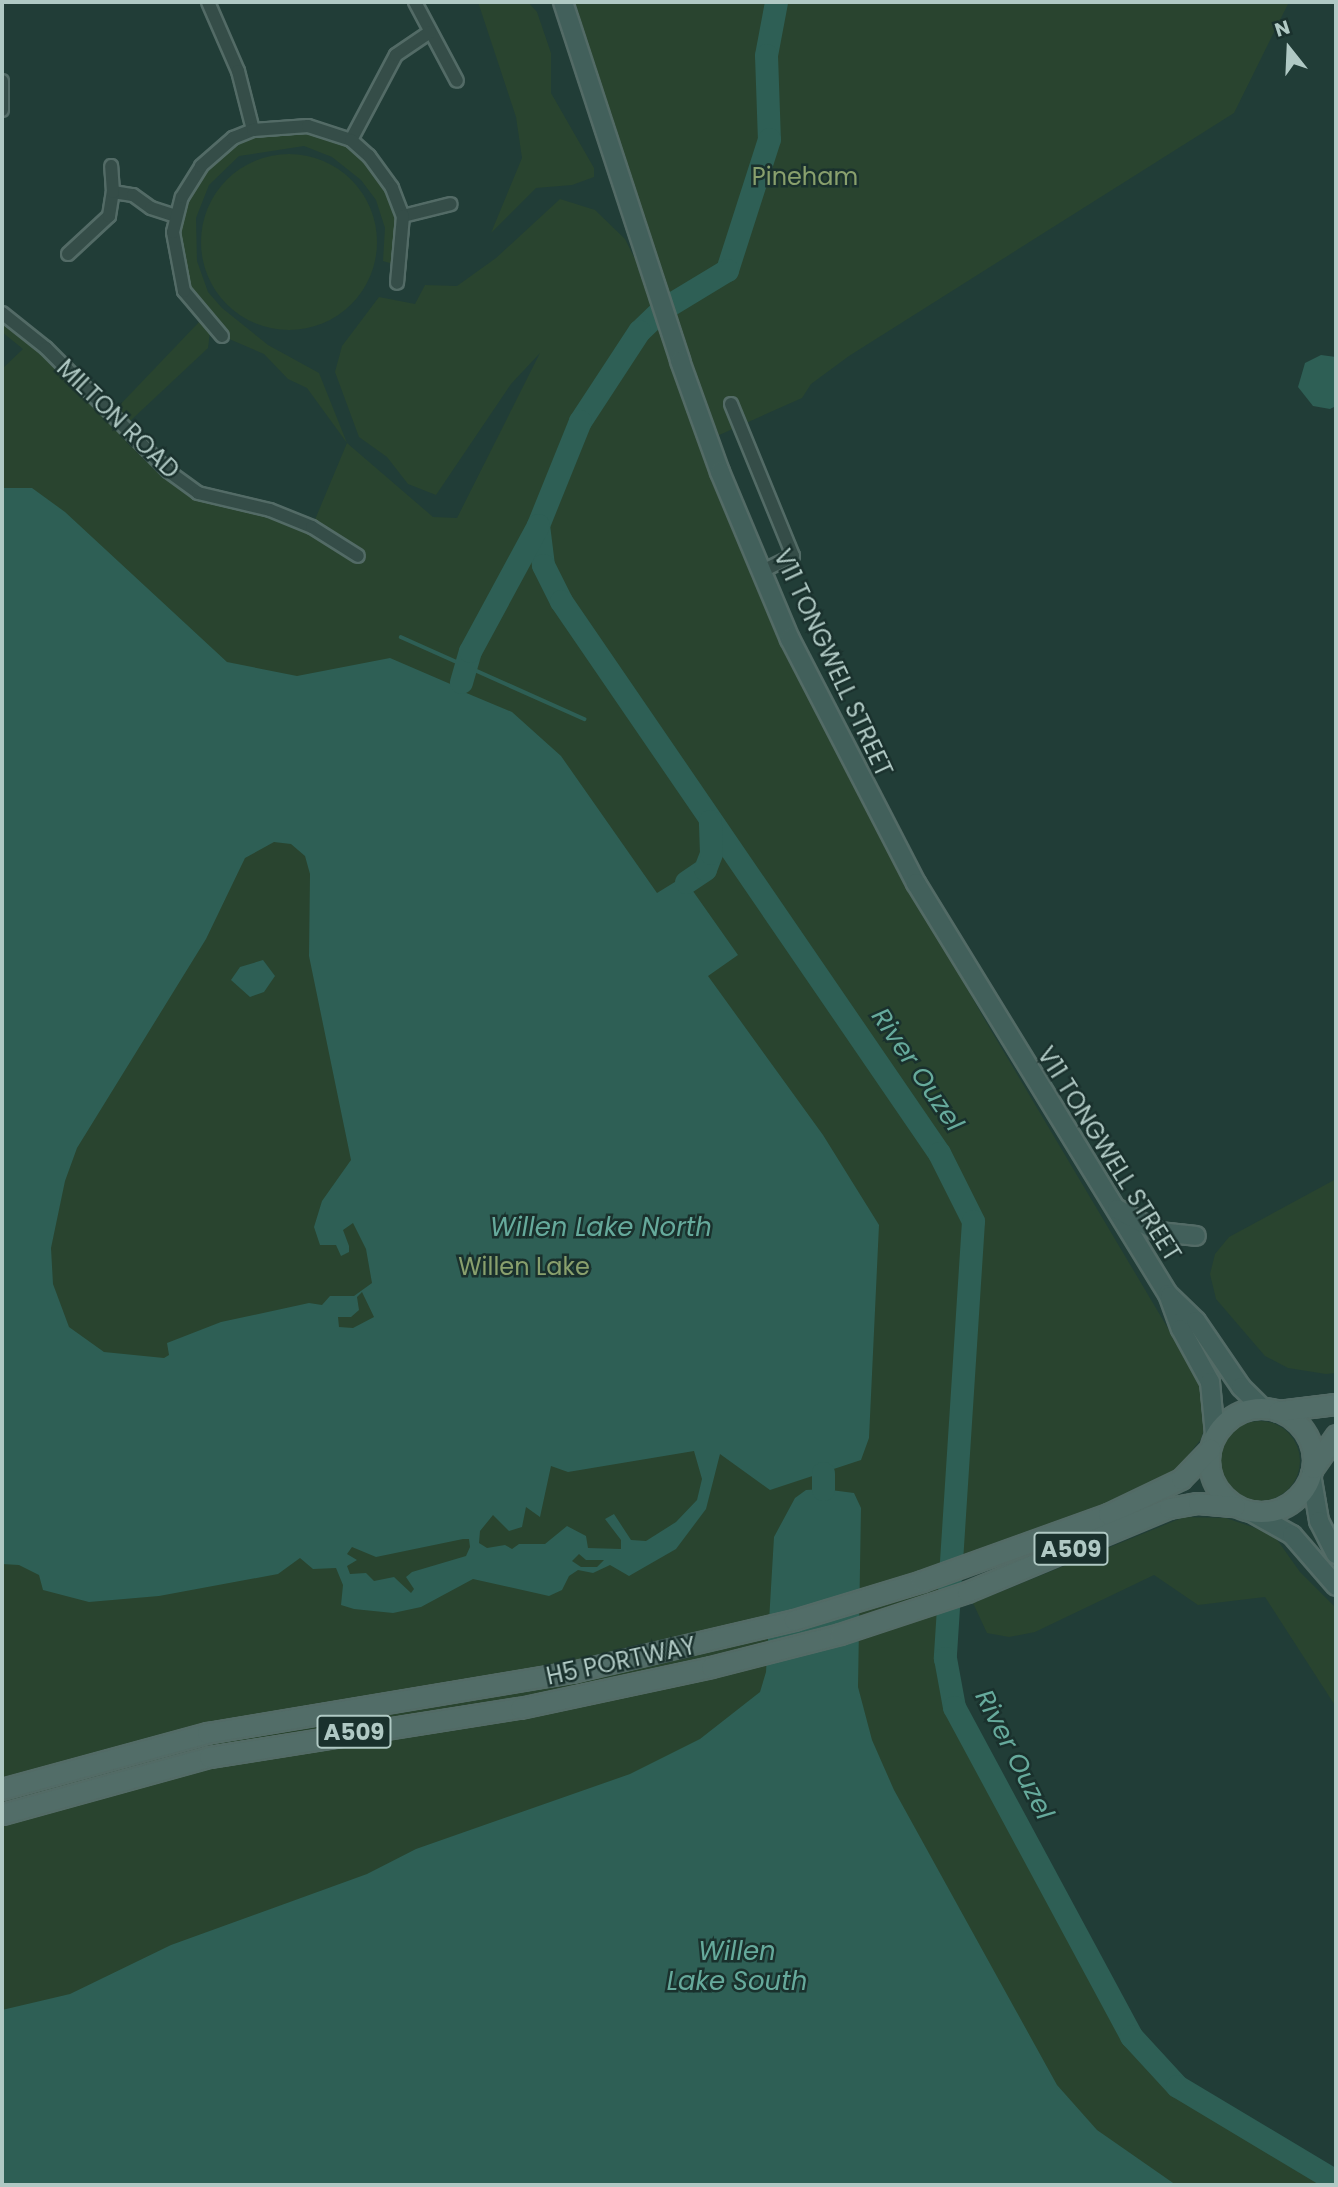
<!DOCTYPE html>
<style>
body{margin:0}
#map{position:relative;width:1338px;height:2187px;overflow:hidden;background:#213d37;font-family:Poppins,sans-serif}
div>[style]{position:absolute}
.green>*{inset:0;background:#29442f}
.round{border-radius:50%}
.water>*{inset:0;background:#2e5f55}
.stream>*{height:3.5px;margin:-1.75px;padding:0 1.75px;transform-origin:1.75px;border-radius:1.75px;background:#2e5f55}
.river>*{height:23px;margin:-11.5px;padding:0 11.5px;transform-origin:11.5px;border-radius:11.5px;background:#2e5f55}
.roads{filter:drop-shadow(2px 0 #536b66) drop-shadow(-2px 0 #536b66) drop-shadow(0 2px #536b66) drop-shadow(0 -2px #536b66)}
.street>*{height:12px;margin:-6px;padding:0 6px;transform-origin:6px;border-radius:6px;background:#354d48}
.secondary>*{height:18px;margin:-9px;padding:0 9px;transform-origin:9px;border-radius:9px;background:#42605b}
.primary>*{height:19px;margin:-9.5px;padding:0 9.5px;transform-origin:9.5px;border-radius:9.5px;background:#526d68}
.primary>.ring{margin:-9.5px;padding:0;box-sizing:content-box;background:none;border:19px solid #526d68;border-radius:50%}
span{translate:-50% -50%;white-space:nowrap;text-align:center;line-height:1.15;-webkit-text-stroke:5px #1a312d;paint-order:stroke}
.shield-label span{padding:2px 5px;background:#1a312d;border:2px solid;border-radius:5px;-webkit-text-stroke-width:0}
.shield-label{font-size:23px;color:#b0c9c4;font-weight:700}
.park-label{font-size:24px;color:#89a06d}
.street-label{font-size:24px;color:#b0c9c4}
.water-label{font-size:26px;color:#66aa9c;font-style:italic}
.frame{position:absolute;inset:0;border:4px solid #b0c9c4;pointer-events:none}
.north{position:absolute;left:1254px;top:14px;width:70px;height:70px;-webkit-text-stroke:5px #1a312d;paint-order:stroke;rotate:342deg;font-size:19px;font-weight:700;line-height:28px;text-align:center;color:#b0c9c4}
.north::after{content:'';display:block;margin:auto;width:24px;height:32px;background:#b0c9c4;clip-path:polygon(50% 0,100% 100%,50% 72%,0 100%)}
</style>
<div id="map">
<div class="green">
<i style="clip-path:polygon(478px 2px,528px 2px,537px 12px,551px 53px,551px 93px,594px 168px,594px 177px,572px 185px,536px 188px,491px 233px,522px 158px,516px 117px)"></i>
<i style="clip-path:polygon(563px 2px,1289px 2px,1234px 113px,849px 356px,811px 384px,802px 398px,708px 440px,777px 626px,863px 802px,986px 1022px,1204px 1389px,1206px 1423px,1201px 1439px,1161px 1490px,948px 1572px,945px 1658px,954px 1707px,1131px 2036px,1177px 2086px,1328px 2175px,1336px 2185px,2px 2185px,2px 369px,23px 349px,2px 332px,2px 313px,198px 493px,314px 522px,347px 443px,307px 388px,288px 379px,264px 354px,222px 336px,184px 291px,173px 232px,201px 166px,253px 130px,331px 131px,369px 156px,403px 216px,400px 266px,383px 261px,385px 228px,376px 200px,361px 180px,332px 157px,304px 146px,239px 156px,209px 185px,196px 218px,197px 261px,208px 292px,222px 308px,268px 345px,319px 373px,347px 443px,433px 517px,457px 518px,540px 353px,511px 384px,436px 495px,408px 484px,387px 457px,359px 437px,335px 372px,342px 346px,379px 297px,415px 304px,425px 285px,457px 286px,496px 258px,560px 199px,595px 210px,625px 239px,634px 257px,645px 255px)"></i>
<i class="round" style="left:201px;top:154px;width:176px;height:176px"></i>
<i style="clip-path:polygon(200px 321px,210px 332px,208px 348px,128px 423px,115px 410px)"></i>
<i style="clip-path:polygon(1336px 1179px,1336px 1373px,1326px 1374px,1288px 1368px,1265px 1356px,1216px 1299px,1210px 1274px,1215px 1254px,1229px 1237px)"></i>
<i class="round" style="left:1220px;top:1421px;width:80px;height:80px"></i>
<i style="clip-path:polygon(1184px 1517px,1226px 1518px,1273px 1534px,1300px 1572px,1336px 1608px,1336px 1707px,1265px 1597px,1198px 1605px,1154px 1575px,1035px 1632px,1009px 1637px,987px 1633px,973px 1603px)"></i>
</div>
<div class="water">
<i style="clip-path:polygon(1321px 355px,1336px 357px,1336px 406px,1330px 409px,1313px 406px,1298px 387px,1305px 363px)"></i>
<i style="clip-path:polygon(evenodd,2px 488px,32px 488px,65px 512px,227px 662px,297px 676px,390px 658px,455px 686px,461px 682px,464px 692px,512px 712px,561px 756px,657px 893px,683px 877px,738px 955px,708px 976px,823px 1135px,879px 1225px,869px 1438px,861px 1460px,770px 1490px,720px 1454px,706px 1509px,676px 1549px,629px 1576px,610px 1565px,593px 1573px,578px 1570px,569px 1576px,562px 1590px,549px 1596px,473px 1579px,421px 1607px,393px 1613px,354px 1609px,341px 1605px,343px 1585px,336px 1568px,313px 1569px,300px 1558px,278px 1574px,159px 1596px,89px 1602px,43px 1590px,39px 1575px,19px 1565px,2px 1564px,2px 488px,274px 842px,291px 844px,305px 856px,310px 874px,309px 956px,351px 1160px,322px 1201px,314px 1227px,320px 1245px,336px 1245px,341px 1256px,349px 1252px,349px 1246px,343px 1230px,353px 1223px,366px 1249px,372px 1283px,354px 1296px,330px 1296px,322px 1305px,309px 1303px,221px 1322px,167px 1343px,169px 1355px,164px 1358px,104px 1352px,69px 1327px,53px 1284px,51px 1248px,65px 1181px,77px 1148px,206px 939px,245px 858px,274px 842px,2px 488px,362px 1292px,374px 1317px,353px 1328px,339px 1327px,338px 1317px,351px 1317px,359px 1310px,357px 1297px,362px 1292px,2px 488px,694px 1451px,702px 1479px,697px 1500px,676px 1522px,646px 1541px,631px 1540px,614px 1514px,605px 1519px,621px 1540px,621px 1549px,588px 1548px,586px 1536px,567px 1526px,545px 1544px,519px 1544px,512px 1549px,505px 1545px,487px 1548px,479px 1543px,480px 1531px,493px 1515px,509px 1531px,522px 1527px,526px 1507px,540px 1517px,551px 1466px,568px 1472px,694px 1451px,2px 488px,463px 1539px,469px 1539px,470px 1547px,466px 1556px,412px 1572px,406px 1577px,414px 1589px,411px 1593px,394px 1577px,374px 1581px,366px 1573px,350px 1574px,347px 1566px,357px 1560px,347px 1554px,352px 1547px,376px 1557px,463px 1539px,2px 488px,579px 1554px,586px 1560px,604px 1560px,597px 1567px,581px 1567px,572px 1561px,579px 1554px)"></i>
<i style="clip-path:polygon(263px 960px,275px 976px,264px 992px,250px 997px,231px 980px,240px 967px)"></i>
<i style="clip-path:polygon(823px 1489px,854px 1493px,861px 1508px,858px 1687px,872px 1740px,894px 1790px,1057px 2085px,1097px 2130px,1176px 2185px,2px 2185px,2px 2010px,70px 1994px,171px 1945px,367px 1874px,416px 1849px,630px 1774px,700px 1739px,760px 1692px,766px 1672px,774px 1537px,795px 1498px,806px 1490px)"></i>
</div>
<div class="stream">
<i style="left:401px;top:637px;width:201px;rotate:24.1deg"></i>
</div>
<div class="river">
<i style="left:776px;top:2px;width:54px;rotate:100.7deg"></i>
<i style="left:766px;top:55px;width:84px;rotate:88deg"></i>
<i style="left:769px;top:139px;width:138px;rotate:107.8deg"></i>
<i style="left:727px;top:270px;width:77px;rotate:148.8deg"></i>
<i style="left:661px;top:310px;width:30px;rotate:136deg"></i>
<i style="left:639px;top:331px;width:108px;rotate:123.2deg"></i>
<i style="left:580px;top:421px;width:112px;rotate:112deg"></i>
<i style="left:538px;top:525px;width:40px;rotate:82.9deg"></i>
<i style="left:543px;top:565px;width:40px;rotate:63.4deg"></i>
<i style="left:561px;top:601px;width:669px;rotate:55.6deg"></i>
<i style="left:939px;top:1153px;width:76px;rotate:63.4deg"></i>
<i style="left:973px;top:1221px;width:438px;rotate:93.7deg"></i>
<i style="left:945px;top:1658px;width:50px;rotate:79.6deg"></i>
<i style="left:954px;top:1707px;width:374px;rotate:61.7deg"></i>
<i style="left:1131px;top:2036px;width:68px;rotate:47.4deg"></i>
<i style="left:1177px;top:2086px;width:185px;rotate:30.9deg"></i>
<i style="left:461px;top:682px;width:32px;rotate:-74deg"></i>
<i style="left:470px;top:651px;width:143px;rotate:-61.6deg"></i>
<i style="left:686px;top:882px;width:23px;rotate:-34deg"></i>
<i style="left:705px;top:869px;width:17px;rotate:-69deg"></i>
<i style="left:711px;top:853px;width:32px;rotate:-92deg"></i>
<i style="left:823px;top:1473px;width:16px;rotate:90deg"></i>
</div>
<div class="roads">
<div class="street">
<i style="left:208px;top:2px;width:75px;rotate:66.5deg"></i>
<i style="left:238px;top:71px;width:61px;rotate:75.7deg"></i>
<i style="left:415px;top:2px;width:89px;rotate:62deg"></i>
<i style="left:2px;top:81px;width:29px;rotate:90deg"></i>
<i style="left:351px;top:140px;width:96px;rotate:-62.1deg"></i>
<i style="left:396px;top:55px;width:41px;rotate:-34.1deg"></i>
<i style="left:113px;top:192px;width:20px;rotate:9deg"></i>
<i style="left:133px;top:195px;width:22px;rotate:36deg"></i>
<i style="left:151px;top:208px;width:26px;rotate:18deg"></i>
<i style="left:403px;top:216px;width:49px;rotate:-14deg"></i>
<i style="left:68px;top:254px;width:56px;rotate:-42.8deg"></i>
<i style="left:109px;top:216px;width:24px;rotate:-81deg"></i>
<i style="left:113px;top:192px;width:26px;rotate:-94deg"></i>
<i style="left:2px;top:313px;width:56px;rotate:38.5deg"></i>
<i style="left:46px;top:348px;width:173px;rotate:45.2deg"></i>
<i style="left:168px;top:471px;width:37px;rotate:36deg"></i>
<i style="left:198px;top:493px;width:74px;rotate:13.3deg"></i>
<i style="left:270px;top:510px;width:45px;rotate:22deg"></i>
<i style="left:312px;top:527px;width:54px;rotate:32.2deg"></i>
<i style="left:222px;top:336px;width:59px;rotate:-130.2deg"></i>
<i style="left:184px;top:291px;width:60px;rotate:-100.6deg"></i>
<i style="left:173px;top:232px;width:36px;rotate:-76deg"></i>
<i style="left:182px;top:197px;width:36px;rotate:-58deg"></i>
<i style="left:201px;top:166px;width:43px;rotate:-41.2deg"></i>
<i style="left:233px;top:138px;width:22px;rotate:-22deg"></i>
<i style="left:253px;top:130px;width:55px;rotate:-4.2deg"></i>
<i style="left:308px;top:126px;width:45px;rotate:18deg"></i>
<i style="left:351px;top:140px;width:24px;rotate:42deg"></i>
<i style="left:369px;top:156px;width:39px;rotate:54deg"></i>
<i style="left:392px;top:188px;width:30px;rotate:69deg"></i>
<i style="left:403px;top:216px;width:67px;rotate:95.1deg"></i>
<i style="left:731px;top:404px;width:164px;rotate:67.8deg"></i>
<i style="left:793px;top:556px;width:34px;rotate:154deg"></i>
</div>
<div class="secondary">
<i style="left:563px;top:2px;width:378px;rotate:71.9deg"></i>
<i style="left:680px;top:361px;width:118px;rotate:70.2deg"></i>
<i style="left:720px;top:472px;width:181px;rotate:67.3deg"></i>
<i style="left:790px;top:639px;width:275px;rotate:62.7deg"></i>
<i style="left:916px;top:883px;width:482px;rotate:58.5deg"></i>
<i style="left:1168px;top:1294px;width:37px;rotate:70deg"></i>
<i style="left:1181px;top:1329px;width:60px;rotate:61.3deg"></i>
<i style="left:1210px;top:1382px;width:53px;rotate:84.6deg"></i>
<i style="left:1117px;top:1209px;width:48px;rotate:28.7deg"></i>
<i style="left:1159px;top:1232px;width:37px;rotate:6deg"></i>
<i style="left:1170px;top:1296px;width:36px;rotate:44deg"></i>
<i style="left:1196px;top:1321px;width:80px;rotate:55.7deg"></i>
<i style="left:1241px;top:1387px;width:30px;rotate:45deg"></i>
<i style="left:1311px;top:1474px;width:48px;rotate:80.3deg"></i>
<i style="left:1319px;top:1521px;width:37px;rotate:63deg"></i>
<i style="left:1251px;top:1512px;width:47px;rotate:29.3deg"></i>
<i style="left:1292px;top:1535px;width:67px;rotate:49.2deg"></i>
</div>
<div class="primary">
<i class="ring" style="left:1209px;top:1408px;width:85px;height:85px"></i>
<i style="left:1278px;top:1411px;width:58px;rotate:-6.9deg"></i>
<i style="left:1313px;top:1468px;width:40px;rotate:-55.1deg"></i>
<i style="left:2px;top:1789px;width:213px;rotate:-15.3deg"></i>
<i style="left:207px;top:1733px;width:370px;rotate:-9.5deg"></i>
<i style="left:572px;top:1672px;width:228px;rotate:-13.2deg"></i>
<i style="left:794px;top:1620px;width:134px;rotate:-16.9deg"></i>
<i style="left:922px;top:1581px;width:198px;rotate:-19.8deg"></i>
<i style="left:1108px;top:1514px;width:81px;rotate:-25.6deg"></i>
<i style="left:1181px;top:1479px;width:42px;rotate:-46deg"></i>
<i style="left:2px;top:1814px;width:215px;rotate:-15.4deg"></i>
<i style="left:209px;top:1757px;width:315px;rotate:-9deg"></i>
<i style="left:520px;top:1708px;width:195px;rotate:-12.1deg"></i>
<i style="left:711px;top:1667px;width:133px;rotate:-14.3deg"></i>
<i style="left:840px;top:1634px;width:134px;rotate:-18.3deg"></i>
<i style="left:967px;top:1592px;width:219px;rotate:-22.6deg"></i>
<i style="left:1169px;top:1508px;width:29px;rotate:-10deg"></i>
<i style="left:1198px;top:1503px;width:37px;rotate:5deg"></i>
</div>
</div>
<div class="shield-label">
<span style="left:1071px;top:1549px">A509</span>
<span style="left:354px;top:1732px">A509</span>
</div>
<div class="park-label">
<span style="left:805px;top:177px">Pineham</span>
<span style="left:524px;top:1267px">Willen Lake</span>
</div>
<div class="street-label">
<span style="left:118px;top:419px;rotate:44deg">MILTON ROAD</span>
<span style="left:833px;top:663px;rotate:65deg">V11 TONGWELL STREET</span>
<span style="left:1109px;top:1154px;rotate:58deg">V11 TONGWELL STREET</span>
<span style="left:621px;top:1661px;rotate:-12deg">H5 PORTWAY</span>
</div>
<div class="water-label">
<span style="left:917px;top:1070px;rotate:56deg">River Ouzel</span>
<span style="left:601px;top:1228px">Willen Lake North</span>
<span style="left:1014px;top:1755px;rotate:63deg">River Ouzel</span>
<span style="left:737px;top:1967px">Willen<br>Lake South</span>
</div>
<div class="frame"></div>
<div class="north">N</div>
</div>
